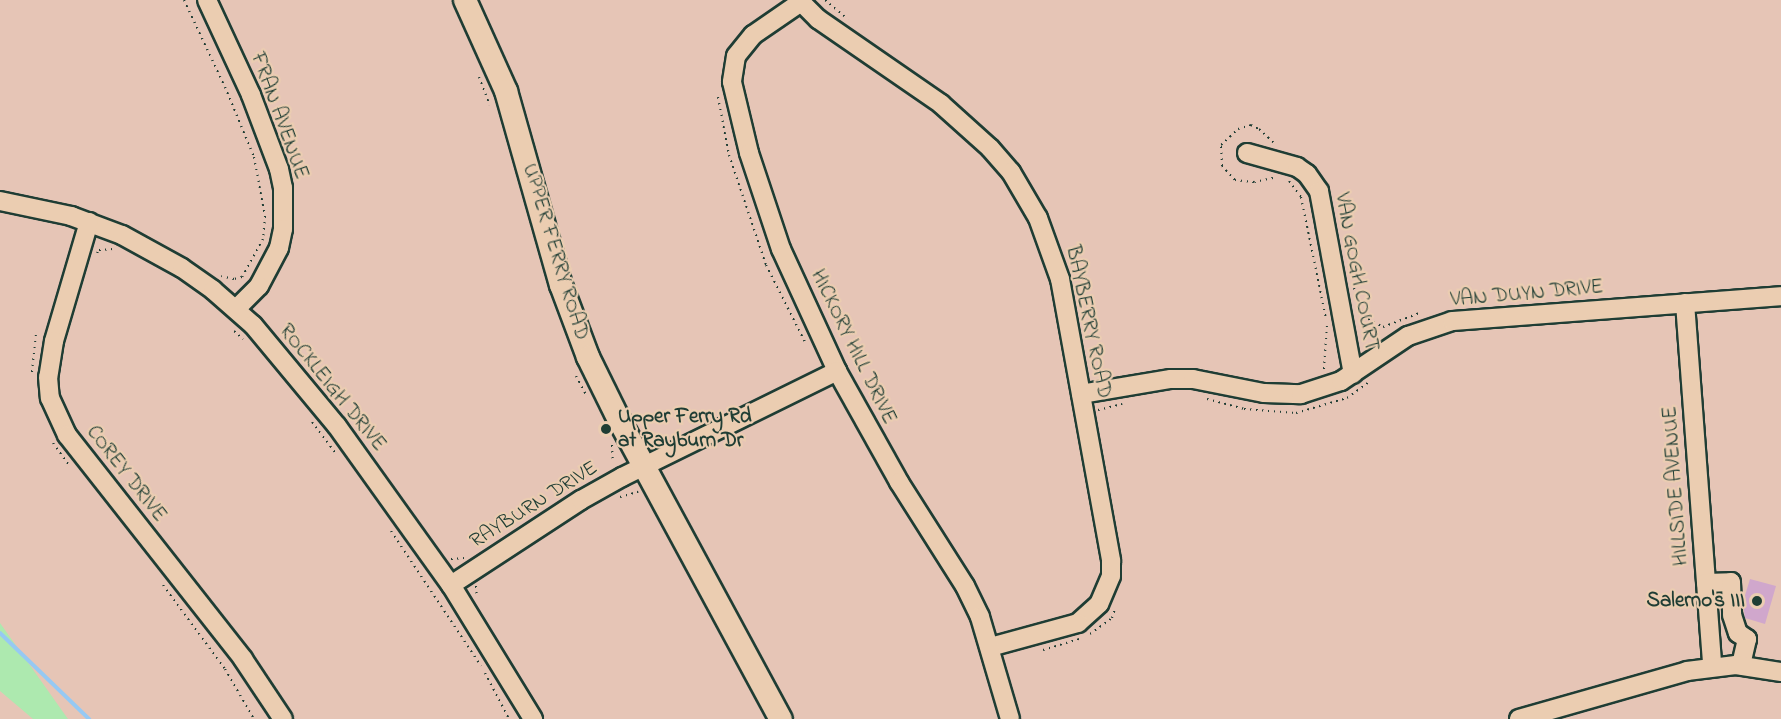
<!DOCTYPE html>
<style>
body{margin:0}
#map{position:relative;width:1781px;height:719px;overflow:hidden;background:#e6c5b6;font-family:"Indie Flower",sans-serif}
div>[style]{position:absolute}
.green>*{inset:0;background:#ade9af}
.stream>*{height:4px;margin:-2px;padding:0 2px;transform-origin:2px;border-radius:2px;background:#96c9f3}
.building>*{inset:0;background:#d0a7cc}
.path>*{height:2px;margin-top:-1px;transform-origin:0;background:repeating-linear-gradient(90deg,#1f3d34 0 1.5px,transparent 0 6px)}
.roads{filter:drop-shadow(2px 0 #1f3d34) drop-shadow(-2px 0 #1f3d34) drop-shadow(0 2px #1f3d34) drop-shadow(0 -2px #1f3d34)}
.minor>*{height:18px;margin:-9px;padding:0 9px;transform-origin:9px;border-radius:9px;background:#ebcdb1}
.major>*{height:22px;margin:-11px;padding:0 11px;transform-origin:11px;border-radius:11px;background:#ebcdb1}
.dots>*{width:16px;height:16px;translate:-50% -50%;box-sizing:border-box;border:3px solid #ebcdb1;border-radius:50%}
span{translate:-50% -50%;white-space:nowrap;text-align:center;line-height:1.15;-webkit-text-stroke:4.5px #ebcdb1;paint-order:stroke}
.street-label{font-size:21px;color:#1f3d34}
.poi-label{font-size:21px;color:#1f3d34;font-weight:700}
.left{translate:0 -50%;text-align:left}
.right{translate:-100% -50%;text-align:right}
</style>
<div id="map">
<div class="green">
<i style="clip-path:polygon(0 623px,68px 719px,33px 719px,0 691px)"></i>
</div>
<div class="stream">
<i style="left:0;top:633px;width:124px;rotate:44deg"></i>
</div>
<div class="building">
<i style="clip-path:polygon(1750px 579px,1776px 586px,1765px 624px,1745px 618px,1743px 602px)"></i>
</div>
<div class="path">
<i style="left:184px;top:0;width:96px;rotate:64.8deg"></i>
<i style="left:225px;top:87px;width:76px;rotate:67.5deg"></i>
<i style="left:254px;top:157px;width:60px;rotate:79.4deg"></i>
<i style="left:265px;top:216px;width:23px;rotate:95deg"></i>
<i style="left:263px;top:239px;width:43px;rotate:118.9deg"></i>
<i style="left:242px;top:277px;width:8px;rotate:166deg"></i>
<i style="left:234px;top:279px;width:13px;rotate:-167deg"></i>
<i style="left:825px;top:0;width:30px;rotate:40deg"></i>
<i style="left:479px;top:77px;width:30px;rotate:69deg"></i>
<i style="left:718px;top:97px;width:59px;rotate:79.3deg"></i>
<i style="left:729px;top:155px;width:116px;rotate:71.4deg"></i>
<i style="left:766px;top:265px;width:86px;rotate:63.1deg"></i>
<i style="left:1273px;top:178px;width:19px;rotate:168deg"></i>
<i style="left:1254px;top:182px;width:19px;rotate:-174deg"></i>
<i style="left:1235px;top:180px;width:19px;rotate:-133deg"></i>
<i style="left:1222px;top:166px;width:21px;rotate:-93deg"></i>
<i style="left:1221px;top:145px;width:23px;rotate:-43deg"></i>
<i style="left:1238px;top:129px;width:14px;rotate:-17deg"></i>
<i style="left:1251px;top:125px;width:9px;rotate:27deg"></i>
<i style="left:1259px;top:129px;width:22px;rotate:43deg"></i>
<i style="left:1289px;top:181px;width:20px;rotate:53deg"></i>
<i style="left:1301px;top:197px;width:125px;rotate:78.4deg"></i>
<i style="left:97px;top:253px;width:4px;rotate:-56deg"></i>
<i style="left:99px;top:250px;width:14px;rotate:-4deg"></i>
<i style="left:1354px;top:288px;width:29px;rotate:72deg"></i>
<i style="left:1363px;top:316px;width:23px;rotate:29deg"></i>
<i style="left:1383px;top:327px;width:39px;rotate:-21deg"></i>
<i style="left:234px;top:331px;width:12px;rotate:42deg"></i>
<i style="left:1324px;top:369px;width:44px;rotate:-86.1deg"></i>
<i style="left:32px;top:372px;width:39px;rotate:-84deg"></i>
<i style="left:576px;top:376px;width:21px;rotate:62deg"></i>
<i style="left:1207px;top:399px;width:38px;rotate:15deg"></i>
<i style="left:1244px;top:409px;width:52px;rotate:4.4deg"></i>
<i style="left:1296px;top:413px;width:53px;rotate:-16.4deg"></i>
<i style="left:1347px;top:398px;width:27px;rotate:-36deg"></i>
<i style="left:1098px;top:410px;width:25px;rotate:-14deg"></i>
<i style="left:312px;top:422px;width:41px;rotate:52.9deg"></i>
<i style="left:648px;top:435px;width:12px;rotate:31deg"></i>
<i style="left:53px;top:443px;width:27px;rotate:54deg"></i>
<i style="left:612px;top:445px;width:18px;rotate:87deg"></i>
<i style="left:620px;top:497px;width:19px;rotate:-16deg"></i>
<i style="left:391px;top:531px;width:162px;rotate:56.3deg"></i>
<i style="left:451px;top:559px;width:13px;rotate:-4deg"></i>
<i style="left:163px;top:585px;width:104px;rotate:53.6deg"></i>
<i style="left:225px;top:669px;width:58px;rotate:59.9deg"></i>
<i style="left:476px;top:586px;width:12px;rotate:85deg"></i>
<i style="left:1090px;top:634px;width:27px;rotate:-36deg"></i>
<i style="left:1112px;top:618px;width:9px;rotate:-72deg"></i>
<i style="left:1043px;top:650px;width:39px;rotate:-17deg"></i>
<i style="left:485px;top:673px;width:52px;rotate:62.4deg"></i>
</div>
<div class="roads">
<div class="minor">
<i style="left:207px;top:0;width:105px;rotate:65.1deg"></i>
<i style="left:251px;top:95px;width:79px;rotate:69.3deg"></i>
<i style="left:279px;top:169px;width:19px;rotate:78deg"></i>
<i style="left:283px;top:188px;width:41px;rotate:90deg"></i>
<i style="left:283px;top:229px;width:19px;rotate:102deg"></i>
<i style="left:279px;top:248px;width:43px;rotate:117.8deg"></i>
<i style="left:259px;top:286px;width:33px;rotate:135deg"></i>
<i style="left:799px;top:0;width:27px;rotate:45deg"></i>
<i style="left:818px;top:19px;width:150px;rotate:34.6deg"></i>
<i style="left:941px;top:104px;width:66px;rotate:41.9deg"></i>
<i style="left:990px;top:148px;width:32px;rotate:49deg"></i>
<i style="left:1011px;top:172px;width:53px;rotate:59.6deg"></i>
<i style="left:1038px;top:218px;width:65px;rotate:70.2deg"></i>
<i style="left:1060px;top:279px;width:287px;rotate:79.7deg"></i>
<i style="left:1111px;top:561px;width:15px;rotate:90deg"></i>
<i style="left:1111px;top:576px;width:30px;rotate:113deg"></i>
<i style="left:1099px;top:604px;width:28px;rotate:138deg"></i>
<i style="left:1078px;top:623px;width:91px;rotate:164.7deg"></i>
<i style="left:801px;top:2px;width:58px;rotate:145.5deg"></i>
<i style="left:753px;top:35px;width:27px;rotate:129deg"></i>
<i style="left:736px;top:56px;width:26px;rotate:99deg"></i>
<i style="left:732px;top:82px;width:73px;rotate:76.5deg"></i>
<i style="left:749px;top:153px;width:101px;rotate:71.6deg"></i>
<i style="left:781px;top:249px;width:134px;rotate:65.3deg"></i>
<i style="left:837px;top:371px;width:127px;rotate:60.8deg"></i>
<i style="left:899px;top:482px;width:123px;rotate:57.6deg"></i>
<i style="left:965px;top:586px;width:34px;rotate:64deg"></i>
<i style="left:980px;top:617px;width:106px;rotate:73.6deg"></i>
<i style="left:1247px;top:153px;width:52px;rotate:15.6deg"></i>
<i style="left:1297px;top:167px;width:12px;rotate:35deg"></i>
<i style="left:1307px;top:174px;width:21px;rotate:55deg"></i>
<i style="left:1319px;top:191px;width:186px;rotate:79.5deg"></i>
<i style="left:0;top:201px;width:73px;rotate:11.9deg"></i>
<i style="left:71px;top:216px;width:54px;rotate:20.4deg"></i>
<i style="left:122px;top:235px;width:68px;rotate:28.8deg"></i>
<i style="left:182px;top:268px;width:38px;rotate:35deg"></i>
<i style="left:213px;top:290px;width:53px;rotate:41.2deg"></i>
<i style="left:253px;top:325px;width:131px;rotate:50.3deg"></i>
<i style="left:337px;top:426px;width:196px;rotate:54.4deg"></i>
<i style="left:451px;top:585px;width:157px;rotate:58.5deg"></i>
<i style="left:89px;top:222px;width:124px;rotate:106.4deg"></i>
<i style="left:54px;top:341px;width:36px;rotate:99deg"></i>
<i style="left:48px;top:377px;width:21px;rotate:85deg"></i>
<i style="left:50px;top:398px;width:41px;rotate:65.3deg"></i>
<i style="left:67px;top:435px;width:285px;rotate:51.8deg"></i>
<i style="left:243px;top:659px;width:72px;rotate:56.3deg"></i>
<i style="left:1685px;top:303px;width:364px;rotate:85.7deg"></i>
<i style="left:1081px;top:394px;width:91px;rotate:-9.5deg"></i>
<i style="left:1171px;top:379px;width:22px"></i>
<i style="left:1193px;top:379px;width:72px;rotate:11.2deg"></i>
<i style="left:1264px;top:393px;width:37px;rotate:2deg"></i>
<i style="left:1301px;top:394px;width:42px;rotate:-18deg"></i>
<i style="left:1341px;top:381px;width:81px;rotate:-33.9deg"></i>
<i style="left:1408px;top:336px;width:46px;rotate:-18.8deg"></i>
<i style="left:1452px;top:321px;width:330px;rotate:-4.3deg"></i>
<i style="left:1706px;top:583px;width:25px;rotate:-2deg"></i>
<i style="left:1731px;top:582px;width:33px;rotate:88deg"></i>
<i style="left:1732px;top:615px;width:19px;rotate:72deg"></i>
<i style="left:1738px;top:633px;width:11px;rotate:34deg"></i>
<i style="left:1747px;top:639px;width:27px;rotate:103deg"></i>
<i style="left:451px;top:585px;width:155px;rotate:-33.2deg"></i>
<i style="left:581px;top:500px;width:47px;rotate:-29.3deg"></i>
<i style="left:622px;top:477px;width:240px;rotate:-26.2deg"></i>
<i style="left:1519px;top:719px;width:175px;rotate:-15.9deg"></i>
<i style="left:1687px;top:671px;width:49px;rotate:-7deg"></i>
<i style="left:1736px;top:665px;width:46px;rotate:8.8deg"></i>
</div>
<div class="major">
<i style="left:465px;top:0;width:100px;rotate:65.7deg"></i>
<i style="left:506px;top:91px;width:202px;rotate:74.2deg"></i>
<i style="left:561px;top:285px;width:77px;rotate:69.4deg"></i>
<i style="left:588px;top:357px;width:70px;rotate:63.8deg"></i>
<i style="left:619px;top:420px;width:340px;rotate:61.6deg"></i>
</div>
</div>
<div class="dots">
<i style="left:606px;top:429px;background:#1f3d34"></i>
<i style="left:1757px;top:601px;background:#1f3d34"></i>
</div>
<div class="street-label">
<span style="left:279px;top:116px;rotate:70deg">FRAN AVENUE</span>
<span style="left:555px;top:252px;rotate:73deg">UPPER FERRY ROAD</span>
<span style="left:1356px;top:272px;rotate:79deg">VAN GOGH COURT</span>
<span style="left:1527px;top:294px;rotate:-5deg">VAN DUYN DRIVE</span>
<span style="left:1088px;top:322px;rotate:78deg">BAYBERRY ROAD</span>
<span style="left:853px;top:347px;rotate:64deg">HICKORY HILL DRIVE</span>
<span style="left:332px;top:388px;rotate:51deg">ROCKLEIGH DRIVE</span>
<span style="left:126px;top:474px;rotate:52deg">COREY DRIVE</span>
<span style="left:1676px;top:486px;rotate:-94deg">HILLSIDE AVENUE</span>
<span style="left:534px;top:505px;rotate:-32deg">RAYBURN DRIVE</span>
</div>
<div class="poi-label">
<span class="left" style="left:618px;top:429px">Upper Ferry Rd<br>at Rayburn Dr</span>
<span class="right" style="left:1745px;top:601px">Salerno's III</span>
</div>
</div>
